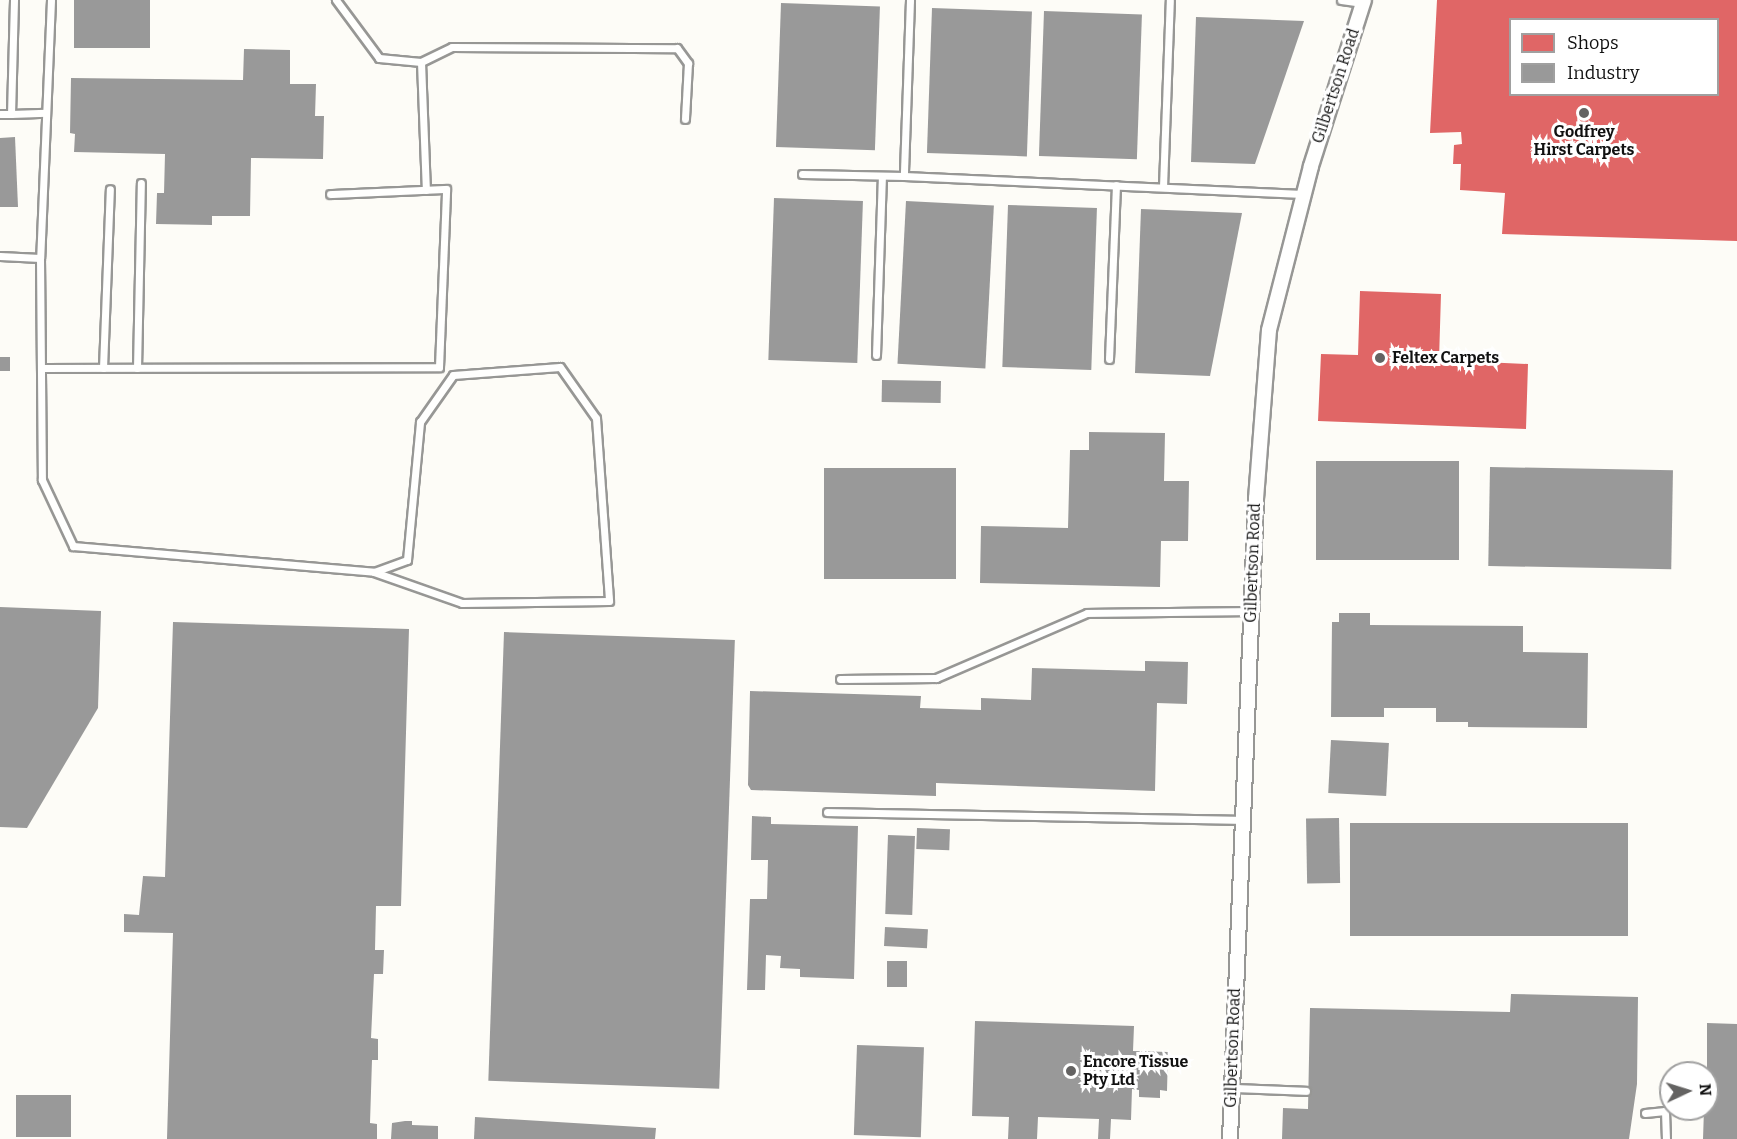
<!DOCTYPE html>
<style>
body{margin:0}
#map{position:relative;width:1737px;height:1139px;overflow:hidden;background:#fdfcf7;font-family:Bitter,serif}
div>[style]{position:absolute}
.shops>*{inset:0;background:#e06666}
.industry>*{inset:0;background:#999;transform-origin:0 0}
.roads{filter:drop-shadow(2px 0 #979795) drop-shadow(-2px 0 #979795) drop-shadow(0 2px #979795) drop-shadow(0 -2px #979795)}
.lane>*{height:7px;margin:-3.5px;padding:0 3.5px;transform-origin:3.5px;border-radius:3.5px;background:#fffffe}
.street>*{height:14px;margin:-7px;padding:0 7px;transform-origin:7px;border-radius:7px;background:#fffffe}
.dots>*{width:16px;height:16px;translate:-50% -50%;box-sizing:border-box;border:3px solid #fff;border-radius:50%}
span{translate:-50% -50%;white-space:nowrap;text-align:center;line-height:1.15;-webkit-text-stroke:6px #fff;paint-order:stroke}
.street-label{font-size:16px;color:#111}
.poi-label{font-size:16px;color:#111;font-weight:700}
.left{translate:0 -50%;text-align:left}
.legend{position:absolute;left:1509px;top:18px;width:210px;height:78px;box-sizing:border-box;background:#fff;border:2px solid #a0a0a0;margin:0;padding:8px 10px;list-style:none;font-size:18px;color:#111}
.legend li{display:flex;align-items:center;gap:12px;height:30px}
.legend b{width:30px;border:2px solid #a0a0a0}
.north{position:absolute;left:1659px;top:1061px;width:60px;height:60px;box-sizing:border-box;background:#fff;border:2px solid #a0a0a0;border-radius:50%;rotate:86deg;font-size:16px;font-weight:700;line-height:24px;text-align:center;color:#111}
.north::after{content:'';display:block;margin:auto;width:21px;height:27px;background:#646362;clip-path:polygon(50% 0,100% 100%,50% 72%,0 100%)}
</style>
<div id="map">
<div class="shops">
<i style="clip-path:polygon(evenodd,1437px 0,1737px 0,1737px 241px,1502px 234px,1505px 193px,1460px 190px,1461px 164px,1453px 164px,1454px 145px,1462px 144px,1461px 132px,1430px 133px,1437px 0,1510px 20px,1718px 20px,1718px 94px,1510px 94px,1510px 20px)"></i>
<i style="clip-path:polygon(1360px 291px,1441px 294px,1439px 360px,1528px 364px,1526px 429px,1318px 421px,1321px 354px,1358px 355px)"></i>
</div>
<div class="industry">
<i style="left:74px;top:0;width:76px;height:48px"></i>
<i style="left:781px;top:3px;width:99px;height:144px;rotate:2deg"></i>
<i style="left:932px;top:8px;width:100px;height:145px;rotate:2deg"></i>
<i style="left:1044px;top:11px;width:98px;height:145px;rotate:2deg"></i>
<i style="clip-path:polygon(1196px 17px,1304px 21px,1255px 164px,1191px 162px)"></i>
<i style="clip-path:polygon(244px 49px,290px 50px,290px 84px,316px 84px,315px 116px,324px 116px,323px 159px,251px 158px,250px 216px,212px 216px,212px 225px,156px 224px,157px 193px,164px 193px,165px 154px,74px 152px,75px 134px,70px 133px,71px 78px,243px 80px)"></i>
<i style="clip-path:polygon(15px 137px,18px 207px,0 207px,0 138px)"></i>
<i style="left:774px;top:198px;width:89px;height:162px;rotate:2deg"></i>
<i style="left:906px;top:201px;width:88px;height:163px;rotate:3deg"></i>
<i style="left:1008px;top:205px;width:89px;height:162px;rotate:2deg"></i>
<i style="clip-path:polygon(1141px 209px,1242px 213px,1210px 376px,1135px 373px)"></i>
<i style="left:0;top:357px;width:10px;height:14px"></i>
<i style="left:882px;top:380px;width:59px;height:22px;rotate:1deg"></i>
<i style="clip-path:polygon(1089px 432px,1165px 433px,1164px 481px,1189px 481px,1188px 541px,1161px 541px,1160px 587px,980px 583px,981px 526px,1068px 528px,1070px 450px,1089px 450px)"></i>
<i style="left:1316px;top:461px;width:143px;height:99px"></i>
<i style="left:1490px;top:467px;width:183px;height:99px;rotate:1deg"></i>
<i style="left:824px;top:468px;width:132px;height:111px"></i>
<i style="clip-path:polygon(0 607px,101px 611px,98px 708px,27px 828px,0 827px)"></i>
<i style="clip-path:polygon(1339px 613px,1370px 613px,1370px 625px,1523px 626px,1523px 652px,1588px 653px,1587px 728px,1468px 727px,1468px 722px,1436px 722px,1436px 708px,1384px 708px,1384px 717px,1331px 717px,1332px 622px,1339px 622px)"></i>
<i style="clip-path:polygon(173px 622px,409px 629px,401px 906px,376px 906px,375px 950px,384px 950px,383px 974px,374px 974px,371px 1038px,378px 1039px,378px 1060px,372px 1060px,370px 1123px,377px 1124px,377px 1139px,167px 1139px,173px 933px,124px 932px,124px 914px,139px 915px,143px 876px,165px 877px)"></i>
<i style="left:504px;top:632px;width:231px;height:449px;rotate:2deg"></i>
<i style="clip-path:polygon(1145px 661px,1188px 662px,1187px 704px,1157px 703px,1155px 791px,936px 783px,936px 796px,751px 790px,748px 785px,750px 691px,921px 696px,920px 708px,981px 710px,981px 698px,1031px 700px,1032px 668px,1145px 671px)"></i>
<i style="left:1331px;top:740px;width:58px;height:53px;rotate:3deg"></i>
<i style="clip-path:polygon(752px 816px,771px 817px,771px 824px,858px 826px,854px 979px,800px 977px,800px 969px,780px 968px,781px 956px,766px 955px,765px 990px,747px 990px,750px 899px,767px 899px,768px 860px,751px 860px)"></i>
<i style="left:1339px;top:818px;width:65px;height:33px;rotate:89deg"></i>
<i style="left:1350px;top:823px;width:278px;height:113px"></i>
<i style="left:917px;top:828px;width:33px;height:21px;rotate:2deg"></i>
<i style="left:888px;top:835px;width:27px;height:79px;rotate:2deg"></i>
<i style="left:885px;top:927px;width:43px;height:19px;rotate:3deg"></i>
<i style="left:887px;top:961px;width:20px;height:26px"></i>
<i style="clip-path:polygon(1511px 994px,1638px 997px,1637px 1084px,1629px 1139px,1282px 1139px,1283px 1108px,1308px 1109px,1310px 1008px,1510px 1012px)"></i>
<i style="clip-path:polygon(975px 1021px,1134px 1026px,1133px 1051px,1168px 1052px,1167px 1091px,1160px 1090px,1160px 1098px,1139px 1097px,1139px 1090px,1132px 1089px,1131px 1120px,1111px 1119px,1110px 1139px,1098px 1139px,1099px 1119px,1038px 1117px,1037px 1139px,1008px 1139px,1009px 1117px,972px 1116px)"></i>
<i style="clip-path:polygon(1707px 1023px,1737px 1024px,1737px 1139px,1703px 1139px,1704px 1109px,1707px 1109px)"></i>
<i style="left:857px;top:1045px;width:67px;height:90px;rotate:2deg"></i>
<i style="left:16px;top:1095px;width:55px;height:42px"></i>
<i style="clip-path:polygon(475px 1117px,656px 1128px,655px 1139px,474px 1139px)"></i>
<i style="clip-path:polygon(405px 1121px,412px 1121px,412px 1125px,438px 1126px,438px 1139px,391px 1139px,392px 1123px)"></i>
</div>
<div class="roads">
<div class="lane">
<i style="left:14px;top:0;width:114px;rotate:91.5deg"></i>
<i style="left:11px;top:114px;width:35px;rotate:-2deg"></i>
<i style="left:51px;top:0;width:258px;rotate:92.4deg"></i>
<i style="left:40px;top:258px;width:222px;rotate:89.5deg"></i>
<i style="left:42px;top:480px;width:73px;rotate:64.8deg"></i>
<i style="left:73px;top:546px;width:302px;rotate:4.9deg"></i>
<i style="left:374px;top:572px;width:35px;rotate:-20deg"></i>
<i style="left:407px;top:560px;width:139px;rotate:-84.6deg"></i>
<i style="left:420px;top:422px;width:57px;rotate:-54.9deg"></i>
<i style="left:453px;top:375px;width:107px;rotate:-4.3deg"></i>
<i style="left:560px;top:367px;width:62px;rotate:54.8deg"></i>
<i style="left:596px;top:418px;width:183px;rotate:85.9deg"></i>
<i style="left:609px;top:601px;width:147px;rotate:179.2deg"></i>
<i style="left:462px;top:603px;width:93px;rotate:-160.6deg"></i>
<i style="left:336px;top:0;width:72px;rotate:53.4deg"></i>
<i style="left:379px;top:58px;width:42px;rotate:5.4deg"></i>
<i style="left:421px;top:62px;width:128px;rotate:87.8deg"></i>
<i style="left:910px;top:0;width:176px;rotate:92deg"></i>
<i style="left:904px;top:176px;width:399px;rotate:2.6deg"></i>
<i style="left:1341px;top:0;width:22px;rotate:8deg"></i>
<i style="left:421px;top:62px;width:34px;rotate:-26deg"></i>
<i style="left:452px;top:47px;width:225px;rotate:0.3deg"></i>
<i style="left:677px;top:48px;width:19px;rotate:54deg"></i>
<i style="left:688px;top:63px;width:56px;rotate:93.1deg"></i>
<i style="left:0;top:114px;width:11px"></i>
<i style="left:802px;top:174px;width:102px;rotate:1.1deg"></i>
<i style="left:1163px;top:187px;width:187px;rotate:-87.9deg"></i>
<i style="left:0;top:256px;width:40px;rotate:2.9deg"></i>
<i style="left:876px;top:355px;width:179px;rotate:-88.1deg"></i>
<i style="left:1109px;top:359px;width:174px;rotate:-87.7deg"></i>
<i style="left:41px;top:368px;width:398px;rotate:-0.1deg"></i>
<i style="left:439px;top:367px;width:178px;rotate:-87.7deg"></i>
<i style="left:446px;top:189px;width:116px;rotate:177.5deg"></i>
<i style="left:103px;top:368px;width:179px;rotate:-87.8deg"></i>
<i style="left:137px;top:368px;width:185px;rotate:-88.8deg"></i>
<i style="left:840px;top:679px;width:96px;rotate:-0.6deg"></i>
<i style="left:936px;top:678px;width:164px;rotate:-23.3deg"></i>
<i style="left:1087px;top:613px;width:164px;rotate:-0.7deg"></i>
<i style="left:827px;top:812px;width:416px;rotate:1.1deg"></i>
<i style="left:1232px;top:1088px;width:74px;rotate:2.3deg"></i>
<i style="left:1645px;top:1113px;width:20px;rotate:-6deg"></i>
<i style="left:1665px;top:1111px;width:28px;rotate:88deg"></i>
</div>
<div class="street">
<i style="left:1230px;top:1139px;width:641px;rotate:-87.67deg"></i>
<i style="left:1256px;top:499px;width:169px;rotate:-85.6deg"></i>
<i style="left:1269px;top:330px;width:169px;rotate:-75.6deg"></i>
<i style="left:1311px;top:166px;width:174px;rotate:-72.3deg"></i>
</div>
</div>
<div class="dots">
<i style="left:1584px;top:113px;background:#646362"></i>
<i style="left:1380px;top:358px;background:#646362"></i>
<i style="left:1071px;top:1071px;background:#646362"></i>
</div>
<div class="street-label">
<span style="left:1336px;top:86px;rotate:-72deg">Gilbertson Road</span>
<span style="left:1253px;top:563px;rotate:-88deg">Gilbertson Road</span>
<span style="left:1233px;top:1048px;rotate:-88deg">Gilbertson Road</span>
</div>
<div class="poi-label">
<span style="left:1584px;top:141px">Godfrey<br>Hirst Carpets</span>
<span class="left" style="left:1392px;top:358px">Feltex Carpets</span>
<span class="left" style="left:1083px;top:1071px">Encore Tissue<br>Pty Ltd</span>
</div>
<ul class="legend">
<li><b style="height:16px;background:#e06666"></b>Shops</li>
<li><b style="height:16px;background:#999"></b>Industry</li>
</ul>
<div class="north">N</div>
</div>
